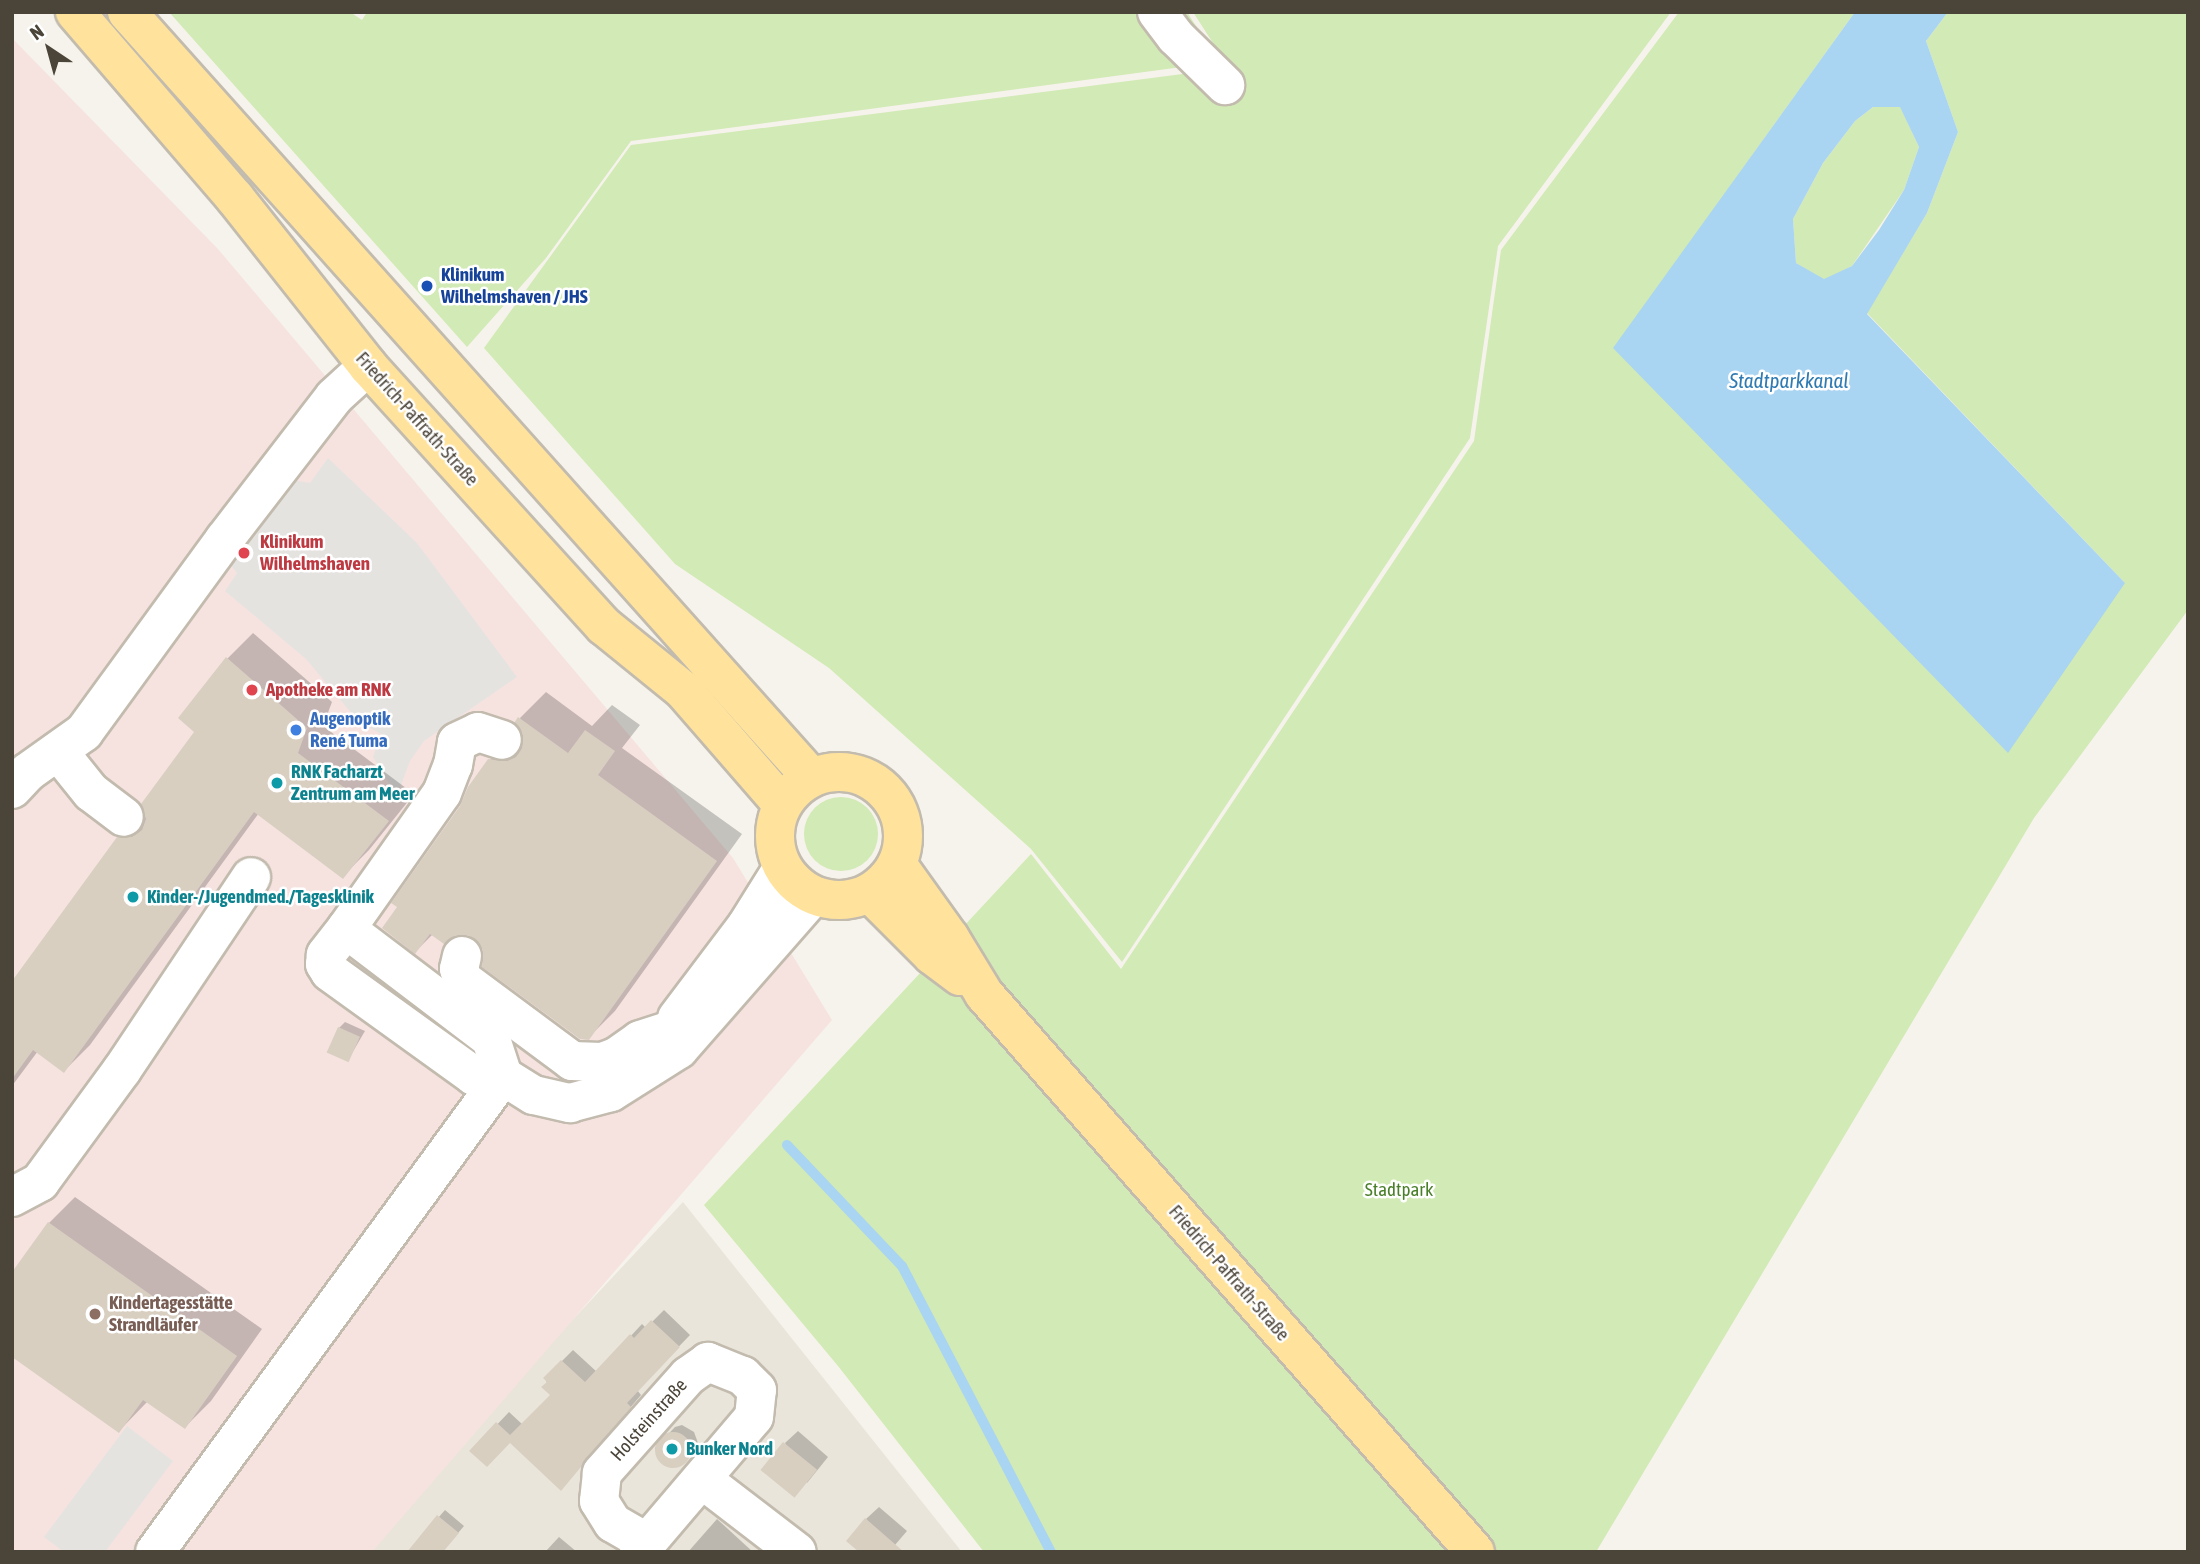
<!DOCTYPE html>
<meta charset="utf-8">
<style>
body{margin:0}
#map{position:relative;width:2200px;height:1564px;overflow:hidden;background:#f6f3ec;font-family:"Asap Condensed",sans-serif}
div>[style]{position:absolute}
.residential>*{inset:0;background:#eae5da}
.medical>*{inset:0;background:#f6e3e0}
.green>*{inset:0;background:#d2eab5}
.round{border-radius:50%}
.parking>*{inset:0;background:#e5e3e0}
.water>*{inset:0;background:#a9d4f2}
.shadow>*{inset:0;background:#0003}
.stream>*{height:10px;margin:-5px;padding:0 5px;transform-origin:5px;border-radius:5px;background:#a9d4f2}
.building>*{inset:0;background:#d8cfc1;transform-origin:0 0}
.roads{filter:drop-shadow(2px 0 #c2bbae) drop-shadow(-2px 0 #c2bbae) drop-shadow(0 2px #c2bbae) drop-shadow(0 -2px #c2bbae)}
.minor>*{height:38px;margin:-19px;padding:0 19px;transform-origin:19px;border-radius:19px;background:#fff}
.major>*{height:38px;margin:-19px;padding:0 19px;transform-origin:19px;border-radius:19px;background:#ffe39c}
.major>.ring{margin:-19px;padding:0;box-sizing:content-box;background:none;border:38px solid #ffe39c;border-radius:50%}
.dots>*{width:19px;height:19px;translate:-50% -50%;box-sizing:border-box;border:4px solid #fff;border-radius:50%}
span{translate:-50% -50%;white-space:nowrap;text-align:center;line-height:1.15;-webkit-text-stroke:5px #fff;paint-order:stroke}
.transit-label{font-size:19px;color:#164399;font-weight:700}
.left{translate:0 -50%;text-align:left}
.street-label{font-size:19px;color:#4b4439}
.health-label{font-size:19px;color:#be3a42;font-weight:700}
.shop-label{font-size:19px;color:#366cbe;font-weight:700}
.culture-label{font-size:19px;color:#0d838f;font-weight:700}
.park-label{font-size:19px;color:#4a7f2a}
.education-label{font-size:19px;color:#785e54;font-weight:700}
.water-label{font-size:21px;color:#2e7ab2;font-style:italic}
.frame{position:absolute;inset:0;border:14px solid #4b4439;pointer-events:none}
.north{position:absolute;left:14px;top:14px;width:70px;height:70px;-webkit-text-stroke:5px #fff;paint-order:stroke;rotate:324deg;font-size:19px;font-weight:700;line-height:28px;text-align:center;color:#4b4439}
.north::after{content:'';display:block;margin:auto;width:24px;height:32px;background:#4b4439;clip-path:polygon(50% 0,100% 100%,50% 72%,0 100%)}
</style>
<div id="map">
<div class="residential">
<i style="clip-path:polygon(683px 1202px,962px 1552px,363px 1552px,432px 1470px)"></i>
</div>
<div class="medical">
<i style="clip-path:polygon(12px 38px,218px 249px,733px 858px,832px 1020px,372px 1552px,12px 1552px)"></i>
</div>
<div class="green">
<i style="clip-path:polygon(169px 12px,350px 12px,362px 20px,367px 12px,1187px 12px,1219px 62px,631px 141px,546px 258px,467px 347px)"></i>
<i style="clip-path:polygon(1193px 12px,1671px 12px,1498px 246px,1470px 438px,1122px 962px,1031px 849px,829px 668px,675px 564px,484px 348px,631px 145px,1229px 68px)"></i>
<i style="clip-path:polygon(1679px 12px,1855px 12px,1614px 348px,2125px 583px,1867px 313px,1927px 213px,1958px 132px,1926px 41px,1948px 12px,2188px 12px,2188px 610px,2034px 818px,1596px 1552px,984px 1552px,838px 1366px,704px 1205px,1031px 854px,1121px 969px,1474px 441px,1501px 250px)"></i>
<i style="clip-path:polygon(1900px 106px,1919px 147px,1904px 190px,1852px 266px,1824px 280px,1796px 263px,1793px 219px,1823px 163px,1855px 121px,1873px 107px)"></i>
<i class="round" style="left:804px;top:797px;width:74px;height:74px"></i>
</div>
<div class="parking">
<i style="clip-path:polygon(328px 458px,417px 543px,517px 677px,424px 741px,410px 761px,397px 796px,373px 757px,381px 734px,358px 721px,306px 659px,225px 591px,237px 573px,229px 563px,288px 479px,310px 483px)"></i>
<i style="clip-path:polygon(127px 1426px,173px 1461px,105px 1552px,64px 1552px,44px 1537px)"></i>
</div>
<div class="water">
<i style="clip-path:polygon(evenodd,1855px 12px,1948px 12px,1926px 41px,1958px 132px,1927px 213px,1867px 314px,2125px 583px,2008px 753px,1613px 348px,1855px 12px,1873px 107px,1900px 107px,1919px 147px,1904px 190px,1879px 230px,1852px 266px,1824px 279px,1796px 263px,1793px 219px,1823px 163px,1855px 121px,1873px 107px)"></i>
</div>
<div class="shadow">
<i style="clip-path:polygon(253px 633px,332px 702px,323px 726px,414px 794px,369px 850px,343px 876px,259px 813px,90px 1045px,64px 1071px,38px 1051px,12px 1086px,12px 986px,119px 838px,145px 812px,196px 732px,227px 659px)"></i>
<i style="clip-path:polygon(546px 692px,592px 726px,612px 705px,640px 725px,622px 748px,742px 834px,615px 1011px,588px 1038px,485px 950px,478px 938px,468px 933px,433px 934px,415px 952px,461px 806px,490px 760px,516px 733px,525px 735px,520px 718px)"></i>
<i style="clip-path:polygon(345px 1022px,365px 1031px,348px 1060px,339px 1028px)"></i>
<i style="clip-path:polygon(75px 1197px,262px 1329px,211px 1401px,185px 1427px,148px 1401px,119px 1431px,49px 1223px)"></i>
<i style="clip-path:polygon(664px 1310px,690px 1335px,637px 1390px,641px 1395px,561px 1489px,510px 1441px,472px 1451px,509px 1412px,523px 1425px,552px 1395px,545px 1378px,573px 1350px,597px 1372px,642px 1324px,646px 1328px)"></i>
<i style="clip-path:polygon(682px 1425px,694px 1432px,698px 1443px,683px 1464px,672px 1468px,659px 1460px,655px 1448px,675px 1427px)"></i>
<i style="clip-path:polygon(798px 1431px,828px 1457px,807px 1483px,785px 1443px)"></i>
<i style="clip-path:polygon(879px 1507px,907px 1531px,889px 1552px,866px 1519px)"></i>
<i style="clip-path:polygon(445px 1510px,464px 1526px,442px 1552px,417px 1542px)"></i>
<i style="clip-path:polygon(717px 1519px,753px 1552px,688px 1552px)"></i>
<i style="clip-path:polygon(559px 1537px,577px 1552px,545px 1552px)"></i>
</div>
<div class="stream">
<i style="left:787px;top:1145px;width:167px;rotate:46.5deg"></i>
<i style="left:902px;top:1266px;width:322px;rotate:62.5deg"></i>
</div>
<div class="building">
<i style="clip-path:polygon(226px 657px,307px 728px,298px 753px,389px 821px,343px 879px,254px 812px,64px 1073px,33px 1050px,12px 1079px,12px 981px,117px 837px,132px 837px,142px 830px,146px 819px,141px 804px,194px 732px,178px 718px)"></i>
<i style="clip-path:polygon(518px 717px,568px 753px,585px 730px,615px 751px,598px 775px,717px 861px,589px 1040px,580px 1039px,482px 967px,483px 950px,476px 940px,468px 935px,456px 935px,444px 944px,430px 934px,415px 954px,382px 928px,397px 907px,391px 903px,460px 806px,468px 787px,488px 759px,507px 761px,516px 757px,522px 748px,523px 735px,514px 723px)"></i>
<i style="left:338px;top:1027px;width:24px;height:28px;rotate:24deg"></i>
<i style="clip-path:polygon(48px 1222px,237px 1356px,185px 1429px,143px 1400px,119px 1433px,12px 1357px,12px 1272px)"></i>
<i style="clip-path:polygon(651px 1320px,680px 1347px,627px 1403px,631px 1407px,561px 1491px,510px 1443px,487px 1467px,469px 1451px,496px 1422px,510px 1435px,550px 1395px,541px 1387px,547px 1382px,543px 1378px,561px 1360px,585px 1382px,630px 1334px,634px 1338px)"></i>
<i class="round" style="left:655px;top:1432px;width:36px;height:36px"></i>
<i style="left:783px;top:1442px;width:44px;height:36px;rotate:39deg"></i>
<i style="clip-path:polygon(437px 1515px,459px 1533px,443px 1552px,407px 1552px)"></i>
<i style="clip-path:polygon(865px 1518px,904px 1552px,859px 1552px,846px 1541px)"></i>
</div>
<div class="roads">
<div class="minor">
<i style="left:1157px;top:12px;width:31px;rotate:53deg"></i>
<i style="left:1176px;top:37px;width:69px;rotate:44.4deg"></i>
<i style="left:58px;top:751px;width:53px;rotate:51.2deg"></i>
<i style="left:91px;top:792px;width:41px;rotate:37.1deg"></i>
<i style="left:12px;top:789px;width:23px;rotate:-47deg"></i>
<i style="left:28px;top:772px;width:69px;rotate:-35.5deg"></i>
<i style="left:84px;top:732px;width:238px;rotate:-53.9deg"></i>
<i style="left:224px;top:540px;width:180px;rotate:-52.4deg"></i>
<i style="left:334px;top:397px;width:46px;rotate:-42.4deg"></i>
<i style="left:346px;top:929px;width:166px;rotate:-54.8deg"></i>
<i style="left:442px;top:793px;width:30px;rotate:-69deg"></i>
<i style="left:453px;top:765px;width:23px;rotate:-80deg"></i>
<i style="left:457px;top:742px;width:23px;rotate:-25deg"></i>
<i style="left:478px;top:732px;width:25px;rotate:18deg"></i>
<i style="left:462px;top:956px;width:13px;rotate:103deg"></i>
<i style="left:459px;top:969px;width:12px;rotate:70deg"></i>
<i style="left:463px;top:980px;width:136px;rotate:36.6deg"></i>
<i style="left:572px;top:1061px;width:30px;rotate:2deg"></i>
<i style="left:602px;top:1062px;width:15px;rotate:-20deg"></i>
<i style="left:616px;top:1057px;width:29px;rotate:-35deg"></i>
<i style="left:640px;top:1040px;width:26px;rotate:-18deg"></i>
<i style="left:677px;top:1018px;width:116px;rotate:-53deg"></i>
<i style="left:747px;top:925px;width:66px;rotate:-58deg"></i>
<i style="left:503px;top:1076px;width:39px;rotate:-108deg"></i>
<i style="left:491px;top:1039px;width:182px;rotate:-142.8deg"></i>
<i style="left:346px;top:929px;width:33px;rotate:128deg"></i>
<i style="left:326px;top:955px;width:9px;rotate:96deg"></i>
<i style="left:325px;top:964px;width:9px;rotate:58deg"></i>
<i style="left:330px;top:972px;width:178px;rotate:35.8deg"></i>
<i style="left:474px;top:1076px;width:29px"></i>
<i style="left:503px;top:1076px;width:36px;rotate:32deg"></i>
<i style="left:534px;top:1095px;width:37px;rotate:13deg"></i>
<i style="left:570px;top:1103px;width:42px;rotate:-15deg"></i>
<i style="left:611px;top:1092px;width:80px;rotate:-32.3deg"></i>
<i style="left:679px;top:1049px;width:203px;rotate:-48.8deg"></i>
<i style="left:12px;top:1197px;width:32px;rotate:-28deg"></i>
<i style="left:40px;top:1182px;width:139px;rotate:-53.8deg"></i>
<i style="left:122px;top:1070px;width:232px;rotate:-56.2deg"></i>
<i style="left:703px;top:1480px;width:118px;rotate:37.5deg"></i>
<i style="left:155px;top:1552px;width:590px;rotate:-53.83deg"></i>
<i style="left:639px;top:1552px;width:177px;rotate:-49.6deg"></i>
<i style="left:754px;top:1417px;width:27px;rotate:-84deg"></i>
<i style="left:757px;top:1390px;width:20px;rotate:-135deg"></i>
<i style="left:743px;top:1376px;width:38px;rotate:-158deg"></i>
<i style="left:708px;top:1362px;width:24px;rotate:145deg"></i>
<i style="left:688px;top:1376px;width:130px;rotate:131.6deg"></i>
<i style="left:602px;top:1473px;width:28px;rotate:96deg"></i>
<i style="left:599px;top:1501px;width:26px;rotate:58deg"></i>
<i style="left:613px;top:1523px;width:39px;rotate:30deg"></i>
</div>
<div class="major">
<i style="left:75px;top:12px;width:245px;rotate:49.3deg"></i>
<i style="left:235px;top:198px;width:214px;rotate:51.6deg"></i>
<i style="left:368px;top:366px;width:351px;rotate:47.8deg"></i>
<i style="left:604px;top:626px;width:102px;rotate:39deg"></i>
<i style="left:683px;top:690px;width:151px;rotate:49deg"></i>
<i style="left:127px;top:12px;width:1026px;rotate:48.2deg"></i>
<i class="ring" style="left:775px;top:772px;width:90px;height:90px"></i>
<i style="left:897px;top:864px;width:91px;rotate:54.4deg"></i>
<i style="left:950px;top:938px;width:66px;rotate:58.7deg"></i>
<i style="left:984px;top:994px;width:743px;rotate:48.65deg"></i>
<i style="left:870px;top:893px;width:88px;rotate:45deg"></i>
<i style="left:932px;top:955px;width:35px;rotate:37deg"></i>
</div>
</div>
<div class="dots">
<i style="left:427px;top:286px;background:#1a4fb4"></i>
<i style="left:244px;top:553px;background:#e0444e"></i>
<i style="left:252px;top:690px;background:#e0444e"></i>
<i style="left:296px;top:730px;background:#3f7fe0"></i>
<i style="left:277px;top:783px;background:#0f9aa8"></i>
<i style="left:133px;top:897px;background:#0f9aa8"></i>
<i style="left:95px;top:1314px;background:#8d6e63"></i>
<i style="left:672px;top:1449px;background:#0f9aa8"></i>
</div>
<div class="transit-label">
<span class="left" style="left:441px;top:286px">Klinikum<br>Wilhelmshaven / JHS</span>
</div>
<div class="street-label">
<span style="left:417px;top:419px;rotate:48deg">Friedrich-Paffrath-Straße</span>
<span style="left:1229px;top:1273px;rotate:49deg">Friedrich-Paffrath-Straße</span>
<span style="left:649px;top:1420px;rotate:-48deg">Holsteinstraße</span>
</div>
<div class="health-label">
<span class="left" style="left:260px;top:553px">Klinikum<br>Wilhelmshaven</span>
<span class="left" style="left:266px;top:690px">Apotheke am RNK</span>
</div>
<div class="shop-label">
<span class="left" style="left:310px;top:730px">Augenoptik<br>René Tuma</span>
</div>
<div class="culture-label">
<span class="left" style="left:291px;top:783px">RNK Facharzt<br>Zentrum am Meer</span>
<span class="left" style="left:147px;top:897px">Kinder-/Jugendmed./Tagesklinik</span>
<span class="left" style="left:686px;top:1449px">Bunker Nord</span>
</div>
<div class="park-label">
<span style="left:1399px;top:1190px">Stadtpark</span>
</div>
<div class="education-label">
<span class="left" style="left:109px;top:1314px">Kindertagesstätte<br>Strandläufer</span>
</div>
<div class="water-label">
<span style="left:1789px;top:380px">Stadtparkkanal</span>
</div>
<div class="frame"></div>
<div class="north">N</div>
</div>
